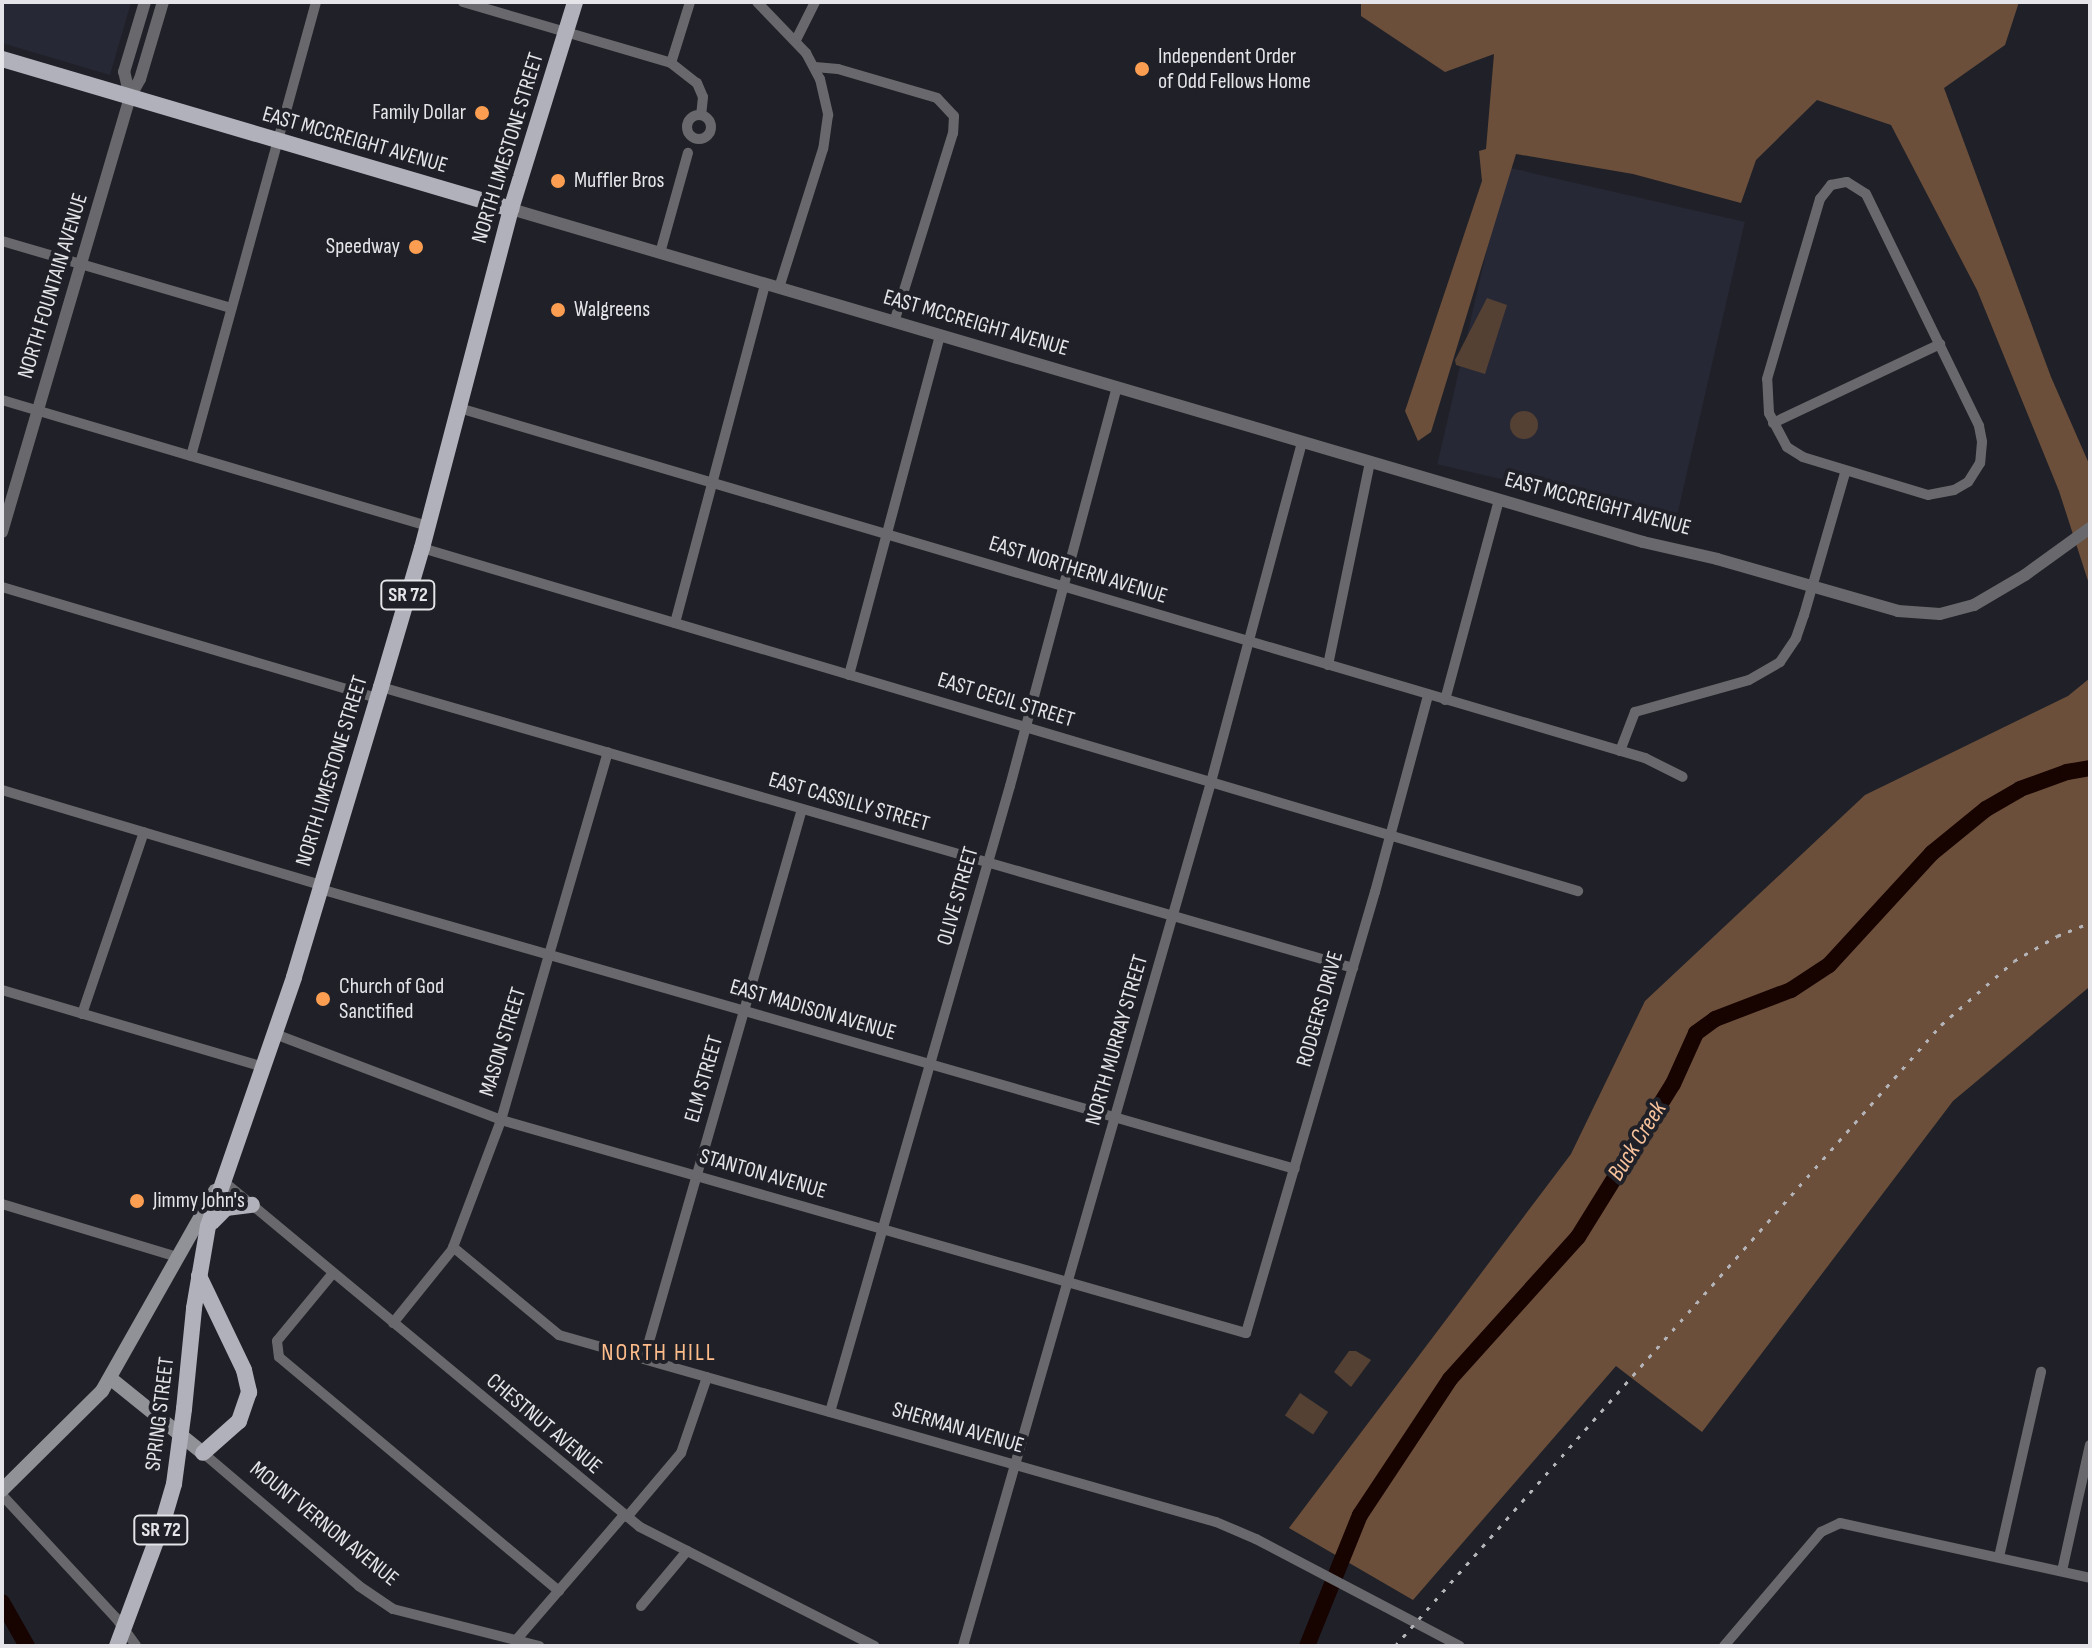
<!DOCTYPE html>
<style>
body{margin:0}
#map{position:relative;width:2092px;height:1648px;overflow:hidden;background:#202128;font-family:"Sofia Sans Condensed",sans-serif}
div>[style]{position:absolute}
.built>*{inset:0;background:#272835;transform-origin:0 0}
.green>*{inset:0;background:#544133;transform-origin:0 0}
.round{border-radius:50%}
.forest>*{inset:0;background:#6b4f3a}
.river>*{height:16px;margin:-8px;padding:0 8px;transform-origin:8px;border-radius:8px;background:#170300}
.minor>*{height:10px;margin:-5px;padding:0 5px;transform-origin:5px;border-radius:5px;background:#69696d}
.minor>.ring{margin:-5px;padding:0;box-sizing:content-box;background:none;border:10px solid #69696d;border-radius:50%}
.tertiary>*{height:12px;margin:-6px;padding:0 6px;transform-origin:6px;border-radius:6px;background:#69696d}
.secondary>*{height:14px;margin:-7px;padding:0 7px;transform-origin:7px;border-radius:7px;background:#919298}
.primary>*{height:16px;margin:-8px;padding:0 8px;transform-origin:8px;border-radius:8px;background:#b0b1ba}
.rail>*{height:3px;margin-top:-1.5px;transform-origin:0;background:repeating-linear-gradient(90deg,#b4b4b9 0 4px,transparent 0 12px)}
.primary-bridge>*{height:16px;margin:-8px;padding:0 8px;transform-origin:8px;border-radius:8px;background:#b0b1ba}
.dots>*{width:22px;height:22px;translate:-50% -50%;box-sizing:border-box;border:4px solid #202128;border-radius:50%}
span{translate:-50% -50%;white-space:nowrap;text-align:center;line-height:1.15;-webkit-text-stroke:8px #202128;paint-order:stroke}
.shield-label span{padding:2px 6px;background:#202128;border:2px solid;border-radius:6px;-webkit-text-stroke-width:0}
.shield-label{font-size:20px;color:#e4e4e9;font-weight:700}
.poi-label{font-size:22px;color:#e4e4e9}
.left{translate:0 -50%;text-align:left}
.right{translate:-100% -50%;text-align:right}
.street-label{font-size:22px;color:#e4e4e9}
.water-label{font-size:24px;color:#f8c39c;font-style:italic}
.neighbourhood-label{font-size:24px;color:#febc8b;letter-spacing:2px}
.frame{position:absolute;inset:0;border:4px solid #e4e4e9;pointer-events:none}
</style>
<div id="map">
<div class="built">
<i style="clip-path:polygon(2px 2px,131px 2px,110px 75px,2px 43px)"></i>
<i style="left:1506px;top:167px;width:245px;height:305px;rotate:13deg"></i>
</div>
<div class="green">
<i style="clip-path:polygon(1487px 298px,1507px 305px,1485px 374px,1456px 365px,1455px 360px)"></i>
<i class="round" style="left:1510px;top:411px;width:28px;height:28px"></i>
<i style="clip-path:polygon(1349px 1351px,1356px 1351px,1371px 1360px,1351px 1387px,1334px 1372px)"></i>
<i style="left:1300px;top:1393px;width:34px;height:27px;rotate:34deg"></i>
</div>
<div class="forest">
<i style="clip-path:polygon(1361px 2px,2019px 2px,2005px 45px,1944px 88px,2051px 377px,2090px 466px,2090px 587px,2059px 491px,1977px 290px,1891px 125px,1817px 100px,1756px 160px,1741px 203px,1633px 174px,1516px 154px,1431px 432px,1418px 441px,1405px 411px,1482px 181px,1479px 151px,1486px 149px,1494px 54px,1445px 72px,1361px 16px)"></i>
<i style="clip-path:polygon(2090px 678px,2090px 991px,2088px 988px,1953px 1101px,1702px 1432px,1616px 1366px,1413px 1600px,1289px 1528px,1571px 1154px,1645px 1001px,1865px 795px,2068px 696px)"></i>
</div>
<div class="river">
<i style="left:2px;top:1602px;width:51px;rotate:60.4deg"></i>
<i style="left:1307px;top:1646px;width:141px;rotate:-68deg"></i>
<i style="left:1360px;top:1515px;width:163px;rotate:-56.5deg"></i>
<i style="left:1450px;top:1379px;width:191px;rotate:-48deg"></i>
<i style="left:1578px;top:1237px;width:180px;rotate:-58.2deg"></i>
<i style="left:1673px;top:1084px;width:56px;rotate:-65.7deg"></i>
<i style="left:1696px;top:1033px;width:24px;rotate:-36deg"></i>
<i style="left:1715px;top:1019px;width:81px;rotate:-20.9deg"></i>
<i style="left:1791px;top:990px;width:45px;rotate:-33.3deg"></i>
<i style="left:1829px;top:965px;width:152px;rotate:-47.4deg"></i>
<i style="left:1932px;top:853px;width:70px;rotate:-39.2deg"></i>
<i style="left:1986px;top:809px;width:39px;rotate:-30deg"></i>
<i style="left:2020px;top:789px;width:50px;rotate:-19.9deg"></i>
<i style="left:2067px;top:772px;width:23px;rotate:-10deg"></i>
</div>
<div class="minor">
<i style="left:463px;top:2px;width:217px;rotate:16.3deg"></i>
<i style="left:671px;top:63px;width:33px;rotate:38deg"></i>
<i style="left:697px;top:83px;width:15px;rotate:67deg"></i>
<i style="left:703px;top:97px;width:18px;rotate:96deg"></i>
<i style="left:757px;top:2px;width:71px;rotate:46.1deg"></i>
<i style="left:806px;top:53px;width:30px;rotate:62deg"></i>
<i style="left:820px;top:79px;width:37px;rotate:77deg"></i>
<i style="left:828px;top:115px;width:34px;rotate:98deg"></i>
<i style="left:823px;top:149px;width:146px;rotate:107.6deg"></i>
<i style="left:796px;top:40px;width:42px;rotate:-63.4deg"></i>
<i style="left:671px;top:63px;width:64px;rotate:-72.7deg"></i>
<i style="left:815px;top:67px;width:23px;rotate:5deg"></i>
<i style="left:838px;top:69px;width:103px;rotate:16.3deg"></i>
<i style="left:937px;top:98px;width:25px;rotate:47deg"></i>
<i style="left:954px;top:116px;width:17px;rotate:93deg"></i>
<i style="left:953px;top:133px;width:198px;rotate:107.3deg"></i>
<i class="ring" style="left:687px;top:115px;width:14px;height:14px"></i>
<i style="left:1847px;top:182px;width:22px;rotate:32deg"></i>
<i style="left:1866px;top:194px;width:258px;rotate:64deg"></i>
<i style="left:1979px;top:426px;width:16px;rotate:79deg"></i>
<i style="left:1982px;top:442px;width:21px;rotate:95deg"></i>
<i style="left:1980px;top:463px;width:22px;rotate:122deg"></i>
<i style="left:1968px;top:482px;width:16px;rotate:150deg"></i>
<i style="left:1954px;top:490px;width:26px;rotate:169deg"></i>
<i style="left:1928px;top:495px;width:131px;rotate:-163.1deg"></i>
<i style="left:1803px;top:457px;width:19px;rotate:-148deg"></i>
<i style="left:1787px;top:447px;width:38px;rotate:-118deg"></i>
<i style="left:1769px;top:413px;width:34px;rotate:-93deg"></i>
<i style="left:1767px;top:379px;width:188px;rotate:-73.6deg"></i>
<i style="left:1820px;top:199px;width:18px;rotate:-52deg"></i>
<i style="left:1831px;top:185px;width:16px;rotate:-11deg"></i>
<i style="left:2px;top:241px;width:239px;rotate:16.3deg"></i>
<i style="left:660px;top:253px;width:104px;rotate:-74.4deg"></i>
<i style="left:2px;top:400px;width:443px;rotate:16.5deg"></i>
<i style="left:459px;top:408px;width:1237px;rotate:16.44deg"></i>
<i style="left:1645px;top:758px;width:42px;rotate:26.6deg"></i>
<i style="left:1773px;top:423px;width:185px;rotate:-25.3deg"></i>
<i style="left:191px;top:456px;width:471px;rotate:-74.6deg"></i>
<i style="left:422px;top:548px;width:1206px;rotate:16.53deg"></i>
<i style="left:2px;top:587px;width:391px;rotate:16.5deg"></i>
<i style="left:675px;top:623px;width:351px;rotate:-75.1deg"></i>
<i style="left:1328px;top:665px;width:207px;rotate:-78.3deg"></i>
<i style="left:849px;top:675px;width:351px;rotate:-75deg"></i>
<i style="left:381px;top:687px;width:1012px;rotate:16.12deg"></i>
<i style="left:1445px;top:700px;width:207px;rotate:-74.9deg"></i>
<i style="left:1620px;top:751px;width:42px;rotate:-69deg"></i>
<i style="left:1635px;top:712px;width:118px;rotate:-15.7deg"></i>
<i style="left:1749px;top:680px;width:36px;rotate:-30deg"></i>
<i style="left:1780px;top:662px;width:29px;rotate:-56deg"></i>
<i style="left:1796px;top:638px;width:24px;rotate:-71deg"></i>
<i style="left:1804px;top:615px;width:148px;rotate:-73.9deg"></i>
<i style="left:2px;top:790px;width:333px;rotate:16.6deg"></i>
<i style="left:320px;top:889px;width:1014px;rotate:16.02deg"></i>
<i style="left:2px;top:990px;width:272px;rotate:16.4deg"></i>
<i style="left:82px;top:1014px;width:192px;rotate:-71.2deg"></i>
<i style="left:275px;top:1034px;width:242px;rotate:20.8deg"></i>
<i style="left:501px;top:1120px;width:775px;rotate:15.96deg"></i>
<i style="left:1246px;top:1333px;width:459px;rotate:-73.7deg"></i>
<i style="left:1375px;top:892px;width:204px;rotate:-74.9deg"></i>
<i style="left:222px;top:1180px;width:543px;rotate:39.7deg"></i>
<i style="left:640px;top:1527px;width:263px;rotate:26.9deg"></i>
<i style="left:2px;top:1204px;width:184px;rotate:16.8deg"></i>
<i style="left:453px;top:1247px;width:138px;rotate:39.7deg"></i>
<i style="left:559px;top:1335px;width:683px;rotate:15.89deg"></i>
<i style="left:1216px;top:1522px;width:43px;rotate:23deg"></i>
<i style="left:1256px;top:1539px;width:230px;rotate:27.7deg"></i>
<i style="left:333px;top:1273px;width:88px;rotate:129.5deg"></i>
<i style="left:277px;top:1341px;width:16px;rotate:83deg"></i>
<i style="left:279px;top:1357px;width:365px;rotate:39.9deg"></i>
<i style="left:393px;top:1323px;width:94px;rotate:-51.1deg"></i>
<i style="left:452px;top:1250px;width:139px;rotate:-69.3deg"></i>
<i style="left:501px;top:1120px;width:383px;rotate:-73.8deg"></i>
<i style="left:644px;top:1359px;width:572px;rotate:-73.97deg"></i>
<i style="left:830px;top:1412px;width:651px;rotate:-73.96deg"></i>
<i style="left:1010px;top:786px;width:412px;rotate:-75deg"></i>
<i style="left:203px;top:1453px;width:205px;rotate:40.4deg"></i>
<i style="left:359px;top:1586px;width:41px;rotate:34.1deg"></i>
<i style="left:393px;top:1609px;width:151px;rotate:14.2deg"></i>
<i style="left:2px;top:1495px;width:168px;rotate:47.2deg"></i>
<i style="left:116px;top:1618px;width:34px;rotate:54deg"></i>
<i style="left:627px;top:1517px;width:84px;rotate:-49.8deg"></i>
<i style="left:681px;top:1453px;width:80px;rotate:-71.1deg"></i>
<i style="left:1999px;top:1557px;width:190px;rotate:-77.2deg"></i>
<i style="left:2062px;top:1571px;width:129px;rotate:-77.5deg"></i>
<i style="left:641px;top:1606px;width:72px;rotate:-50.1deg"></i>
<i style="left:517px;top:1639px;width:164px;rotate:-49.2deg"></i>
<i style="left:963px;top:1646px;width:899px;rotate:-73.98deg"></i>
<i style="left:1211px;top:782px;width:351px;rotate:-75deg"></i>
<i style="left:1724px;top:1646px;width:150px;rotate:-49.6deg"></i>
<i style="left:1821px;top:1532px;width:21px;rotate:-25deg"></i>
<i style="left:1840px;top:1523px;width:256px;rotate:12.4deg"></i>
</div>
<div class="tertiary">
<i style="left:130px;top:97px;width:26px;rotate:-103deg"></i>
<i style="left:124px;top:72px;width:73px;rotate:-73.3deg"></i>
<i style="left:511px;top:209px;width:1180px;rotate:16.39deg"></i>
<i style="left:1643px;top:542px;width:76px;rotate:12.9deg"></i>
<i style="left:1717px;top:559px;width:188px;rotate:16deg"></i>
<i style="left:1898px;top:611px;width:42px;rotate:4.1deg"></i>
<i style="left:1940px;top:614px;width:35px;rotate:-15deg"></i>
<i style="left:1974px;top:605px;width:59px;rotate:-30.5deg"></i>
<i style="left:2025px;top:575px;width:80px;rotate:-35.9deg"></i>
<i style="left:2px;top:532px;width:453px;rotate:-73.6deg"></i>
<i style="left:130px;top:97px;width:21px;rotate:-61deg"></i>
<i style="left:140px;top:79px;width:80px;rotate:-73.4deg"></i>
</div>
<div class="secondary">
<i style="left:110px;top:1378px;width:119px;rotate:38.9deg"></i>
<i style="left:2px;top:1490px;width:141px;rotate:-44.7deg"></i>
<i style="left:102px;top:1391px;width:230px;rotate:-60.5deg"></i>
</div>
<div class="primary">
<i style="left:2px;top:59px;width:531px;rotate:16.42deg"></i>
<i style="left:212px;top:1222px;width:20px;rotate:-45deg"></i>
<i style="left:226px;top:1208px;width:26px;rotate:-7deg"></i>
<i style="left:199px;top:1276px;width:104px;rotate:64.4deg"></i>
<i style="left:244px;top:1370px;width:23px;rotate:77deg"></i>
<i style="left:249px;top:1392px;width:31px;rotate:109deg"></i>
<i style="left:239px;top:1421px;width:48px;rotate:138.4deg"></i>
<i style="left:184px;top:1409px;width:101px;rotate:-84.3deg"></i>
<i style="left:194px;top:1308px;width:83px;rotate:-80.3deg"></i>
<i style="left:208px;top:1226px;width:263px;rotate:-70.9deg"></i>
<i style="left:294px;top:977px;width:303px;rotate:-73.3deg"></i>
<i style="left:381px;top:687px;width:145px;rotate:-73.6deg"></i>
<i style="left:422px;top:548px;width:350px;rotate:-75.3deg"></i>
<i style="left:511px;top:209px;width:217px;rotate:-72.8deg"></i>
</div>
<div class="rail">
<i style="left:1395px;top:1646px;width:827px;rotate:-48.68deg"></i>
<i style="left:1941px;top:1025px;width:97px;rotate:-41.2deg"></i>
<i style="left:2014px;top:961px;width:50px;rotate:-30.2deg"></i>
<i style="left:2057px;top:936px;width:35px;rotate:-22deg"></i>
</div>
<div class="primary-bridge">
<i style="left:117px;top:1646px;width:129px;rotate:-69.6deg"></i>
<i style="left:162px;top:1525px;width:43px;rotate:-73.7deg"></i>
<i style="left:174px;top:1484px;width:76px;rotate:-82.4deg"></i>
</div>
<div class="dots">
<i style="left:1142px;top:69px;background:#fb9e51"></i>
<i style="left:482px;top:113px;background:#fb9e51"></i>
<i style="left:558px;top:181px;background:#fb9e51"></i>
<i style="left:416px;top:247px;background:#fb9e51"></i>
<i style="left:558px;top:310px;background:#fb9e51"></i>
<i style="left:323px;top:999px;background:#fb9e51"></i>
<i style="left:137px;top:1201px;background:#fb9e51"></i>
</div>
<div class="shield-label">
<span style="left:408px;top:595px">SR 72</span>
<span style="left:161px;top:1530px">SR 72</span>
</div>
<div class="poi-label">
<span class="left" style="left:1158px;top:69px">Independent Order<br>of Odd Fellows Home</span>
<span class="right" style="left:466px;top:113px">Family Dollar</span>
<span class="left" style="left:574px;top:181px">Muffler Bros</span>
<span class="right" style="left:400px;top:247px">Speedway</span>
<span class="left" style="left:574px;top:310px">Walgreens</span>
<span class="left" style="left:339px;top:999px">Church of God<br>Sanctified</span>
<span class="left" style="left:153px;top:1201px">Jimmy John's</span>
</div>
<div class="street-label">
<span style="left:355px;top:140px;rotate:16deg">EAST MCCREIGHT AVENUE</span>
<span style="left:508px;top:148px;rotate:-73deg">NORTH LIMESTONE STREET</span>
<span style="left:53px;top:286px;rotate:-73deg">NORTH FOUNTAIN AVENUE</span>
<span style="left:976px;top:323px;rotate:16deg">EAST MCCREIGHT AVENUE</span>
<span style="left:1598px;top:504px;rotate:15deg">EAST MCCREIGHT AVENUE</span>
<span style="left:1078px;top:570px;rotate:17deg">EAST NORTHERN AVENUE</span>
<span style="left:1006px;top:700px;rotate:17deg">EAST CECIL STREET</span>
<span style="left:332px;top:771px;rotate:-73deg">NORTH LIMESTONE STREET</span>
<span style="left:849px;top:802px;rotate:16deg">EAST CASSILLY STREET</span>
<span style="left:958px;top:896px;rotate:-74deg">OLIVE STREET</span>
<span style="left:1320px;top:1009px;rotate:-74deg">RODGERS DRIVE</span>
<span style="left:813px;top:1010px;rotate:16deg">EAST MADISON AVENUE</span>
<span style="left:1117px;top:1040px;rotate:-74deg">NORTH MURRAY STREET</span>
<span style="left:503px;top:1042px;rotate:-73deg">MASON STREET</span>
<span style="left:704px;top:1079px;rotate:-74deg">ELM STREET</span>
<span style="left:763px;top:1174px;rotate:16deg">STANTON AVENUE</span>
<span style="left:160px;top:1414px;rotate:-83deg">SPRING STREET</span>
<span style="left:544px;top:1424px;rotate:40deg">CHESTNUT AVENUE</span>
<span style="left:958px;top:1428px;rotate:16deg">SHERMAN AVENUE</span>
<span style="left:324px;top:1524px;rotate:39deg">MOUNT VERNON AVENUE</span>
</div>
<div class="water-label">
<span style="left:1637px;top:1141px;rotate:-58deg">Buck Creek</span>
</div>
<div class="neighbourhood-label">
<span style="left:659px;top:1353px">NORTH HILL</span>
</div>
<div class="frame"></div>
</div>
